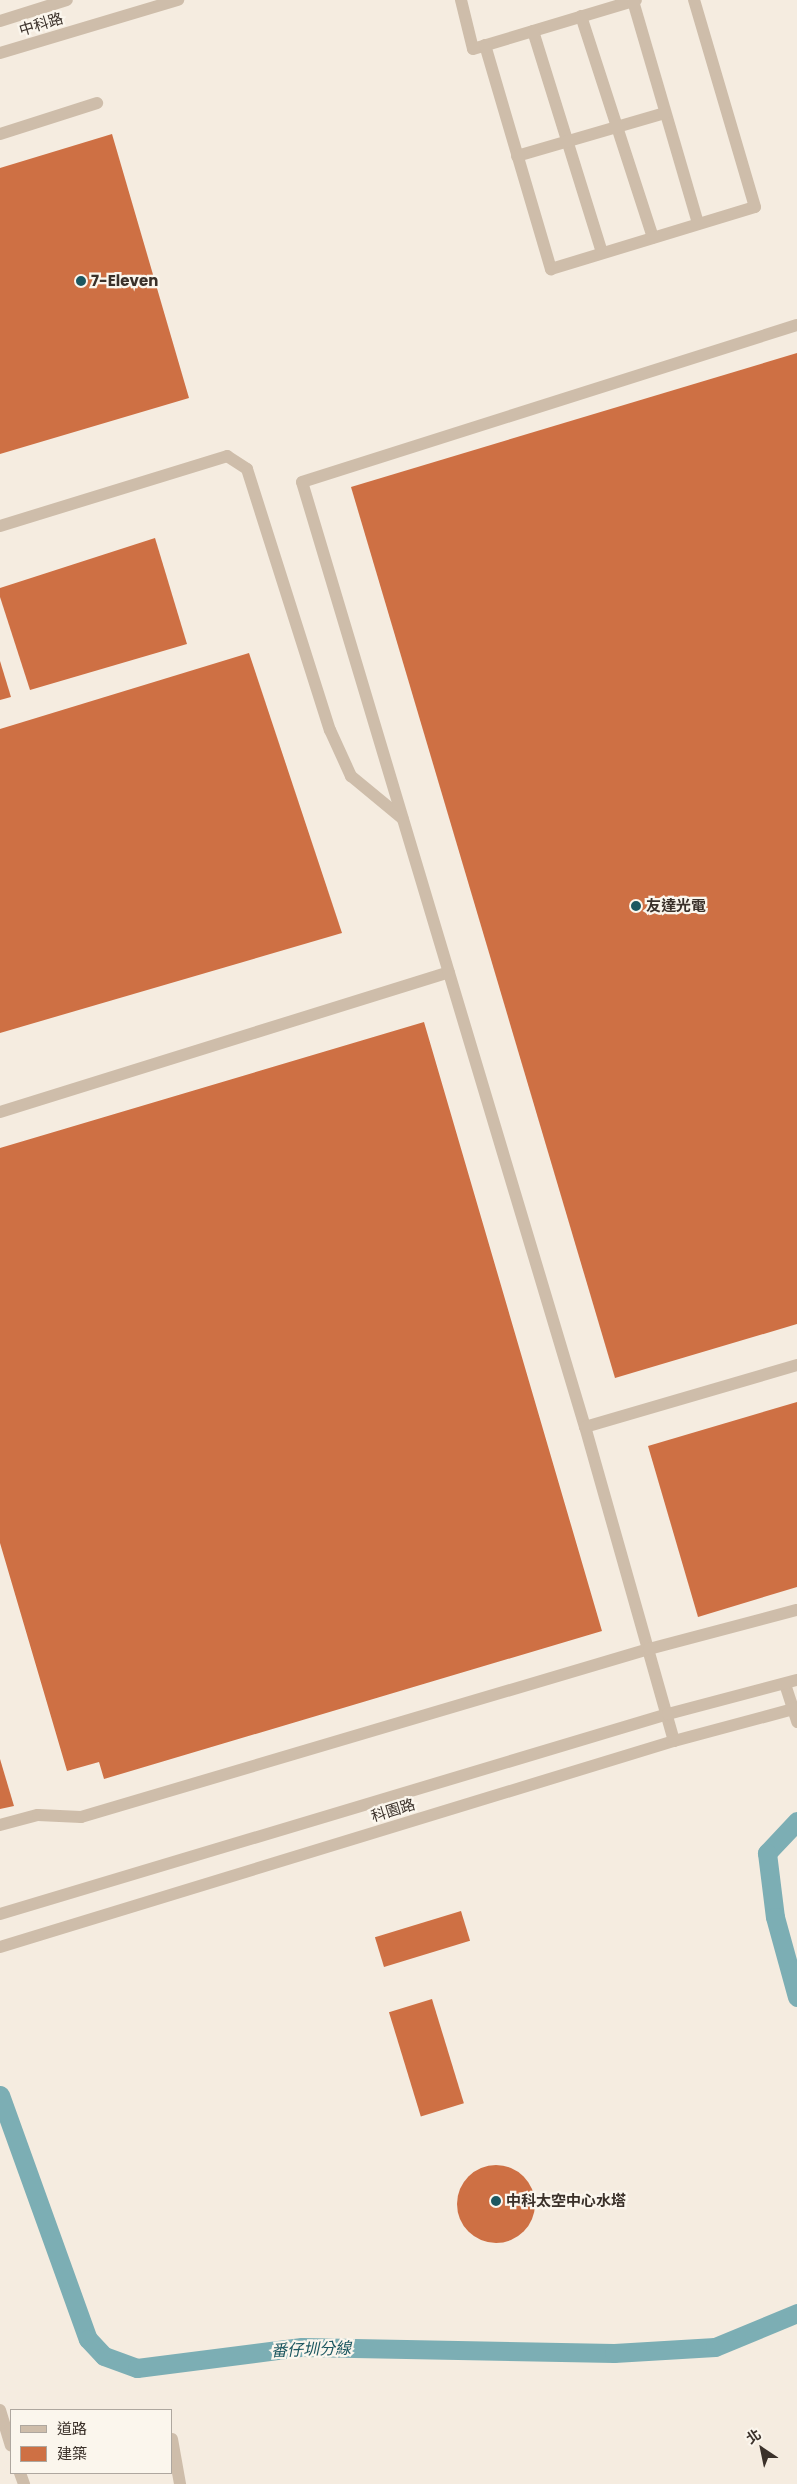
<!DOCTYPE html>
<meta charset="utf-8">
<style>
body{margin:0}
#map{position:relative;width:797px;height:2484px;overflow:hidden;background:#f5ece0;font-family:Poppins,"Noto Sans TC",sans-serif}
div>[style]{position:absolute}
.canal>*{height:19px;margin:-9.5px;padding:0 9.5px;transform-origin:9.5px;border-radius:9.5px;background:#7caeb4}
.building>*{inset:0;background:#ce7044;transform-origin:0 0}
.round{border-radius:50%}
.minor>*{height:12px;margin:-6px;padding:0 6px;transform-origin:6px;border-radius:6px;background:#cebdaa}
.dots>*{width:14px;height:14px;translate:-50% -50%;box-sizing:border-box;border:2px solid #fbf6ed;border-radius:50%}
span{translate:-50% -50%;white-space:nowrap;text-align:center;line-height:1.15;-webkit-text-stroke:4.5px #fbf6ed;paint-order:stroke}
.street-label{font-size:15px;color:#3b312a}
.poi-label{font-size:15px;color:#3b312a;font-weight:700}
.left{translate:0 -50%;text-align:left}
.water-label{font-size:16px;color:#1c5760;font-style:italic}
.legend{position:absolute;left:10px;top:2409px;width:162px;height:65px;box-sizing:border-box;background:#fbf6ed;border:1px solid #aea79f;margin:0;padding:6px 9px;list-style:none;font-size:15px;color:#3b312a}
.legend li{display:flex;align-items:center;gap:10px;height:25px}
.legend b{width:25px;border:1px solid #aea79f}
.north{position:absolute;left:737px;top:2424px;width:50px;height:50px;-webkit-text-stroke:4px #fbf6ed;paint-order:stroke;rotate:326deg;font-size:14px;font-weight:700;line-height:20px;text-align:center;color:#3b312a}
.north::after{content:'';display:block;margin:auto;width:18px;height:22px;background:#3b312a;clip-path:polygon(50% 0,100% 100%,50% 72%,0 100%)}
</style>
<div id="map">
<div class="canal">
<i style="left:797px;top:1821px;width:44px;rotate:133.2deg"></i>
<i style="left:767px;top:1853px;width:64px;rotate:82.9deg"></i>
<i style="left:775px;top:1917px;width:83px;rotate:74.6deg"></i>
<i style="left:0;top:2095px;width:259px;rotate:70.2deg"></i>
<i style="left:88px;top:2339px;width:23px;rotate:47deg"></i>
<i style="left:104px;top:2356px;width:35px;rotate:20deg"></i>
<i style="left:137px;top:2368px;width:166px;rotate:-7.3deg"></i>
<i style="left:302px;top:2347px;width:312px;rotate:1.1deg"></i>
<i style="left:614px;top:2353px;width:101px;rotate:-3.4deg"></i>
<i style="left:715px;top:2347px;width:89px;rotate:-22.5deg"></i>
</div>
<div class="building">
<i style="clip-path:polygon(112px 134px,189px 398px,0 454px,0 168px)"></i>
<i style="clip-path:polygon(797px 353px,797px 1324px,615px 1378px,351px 487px)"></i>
<i style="clip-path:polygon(155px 538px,187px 644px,30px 690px,0 597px,0 588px)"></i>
<i style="clip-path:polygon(249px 653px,342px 933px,0 1033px,0 729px)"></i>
<i style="clip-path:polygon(0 661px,11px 697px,0 700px)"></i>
<i style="clip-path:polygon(424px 1022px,602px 1631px,104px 1779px,99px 1762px,67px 1771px,0 1543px,0 1148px)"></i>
<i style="clip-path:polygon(797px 1402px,797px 1587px,698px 1617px,648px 1446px)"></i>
<i style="clip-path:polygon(0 1759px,14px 1806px,0 1809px)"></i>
<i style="left:461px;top:1911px;width:31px;height:90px;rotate:73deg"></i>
<i style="left:432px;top:1999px;width:109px;height:45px;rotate:73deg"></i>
<i class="round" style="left:457px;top:2165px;width:78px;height:78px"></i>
</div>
<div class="minor">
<i style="left:461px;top:0;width:50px;rotate:76.2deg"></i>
<i style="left:473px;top:49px;width:170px;rotate:-16.7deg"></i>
<i style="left:633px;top:1px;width:232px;rotate:73.7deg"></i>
<i style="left:581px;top:16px;width:233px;rotate:72deg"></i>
<i style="left:0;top:21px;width:70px;rotate:-17.4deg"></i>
<i style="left:533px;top:31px;width:232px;rotate:72.7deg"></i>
<i style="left:485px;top:45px;width:234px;rotate:73.6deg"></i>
<i style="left:551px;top:269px;width:213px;rotate:-16.9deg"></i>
<i style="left:755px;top:207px;width:216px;rotate:-106.4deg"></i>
<i style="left:0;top:53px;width:186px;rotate:-16.6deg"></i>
<i style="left:0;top:134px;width:102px;rotate:-17.7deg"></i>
<i style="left:517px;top:156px;width:154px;rotate:-16.2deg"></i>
<i style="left:0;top:526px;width:238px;rotate:-17.1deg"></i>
<i style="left:227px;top:456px;width:24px;rotate:33deg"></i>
<i style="left:247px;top:469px;width:274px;rotate:72.4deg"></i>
<i style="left:330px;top:730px;width:51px;rotate:65.5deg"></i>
<i style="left:351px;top:776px;width:67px;rotate:39.6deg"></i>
<i style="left:0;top:1112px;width:470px;rotate:-17.3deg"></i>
<i style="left:585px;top:1427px;width:986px;rotate:-106.67deg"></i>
<i style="left:302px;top:482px;width:519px;rotate:-17.6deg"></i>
<i style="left:785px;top:1684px;width:40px;rotate:72deg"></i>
<i style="left:674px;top:1741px;width:326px;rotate:-105.8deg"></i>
<i style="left:585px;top:1427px;width:221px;rotate:-16.3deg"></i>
<i style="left:0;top:1825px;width:39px;rotate:-15deg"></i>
<i style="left:38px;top:1815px;width:43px;rotate:2.7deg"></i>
<i style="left:81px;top:1817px;width:592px;rotate:-16.48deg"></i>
<i style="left:649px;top:1649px;width:153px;rotate:-14.8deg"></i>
<i style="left:0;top:1914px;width:697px;rotate:-16.67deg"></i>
<i style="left:668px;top:1714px;width:133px;rotate:-14.8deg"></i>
<i style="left:0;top:1947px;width:705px;rotate:-17deg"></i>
<i style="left:674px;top:1741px;width:127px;rotate:-15deg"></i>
<i style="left:0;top:2410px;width:37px;rotate:73deg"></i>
<i style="left:172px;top:2439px;width:46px;rotate:79.9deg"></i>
<i style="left:20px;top:2473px;width:12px;rotate:70deg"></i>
</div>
<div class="dots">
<i style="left:81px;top:281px;background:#1c5760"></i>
<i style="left:636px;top:906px;background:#1c5760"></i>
<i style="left:496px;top:2201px;background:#1c5760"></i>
</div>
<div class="street-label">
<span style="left:41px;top:24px;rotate:-17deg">中科路</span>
<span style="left:393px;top:1810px;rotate:-17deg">科園路</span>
</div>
<div class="poi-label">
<span class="left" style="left:91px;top:281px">7-Eleven</span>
<span class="left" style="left:646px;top:906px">友達光電</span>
<span class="left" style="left:506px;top:2201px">中科太空中心水塔</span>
</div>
<div class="water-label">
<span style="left:311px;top:2350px;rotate:-2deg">番仔圳分線</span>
</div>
<ul class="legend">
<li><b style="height:6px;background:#cebdaa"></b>道路</li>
<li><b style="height:14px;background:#ce7044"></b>建築</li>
</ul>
<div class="north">北</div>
</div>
